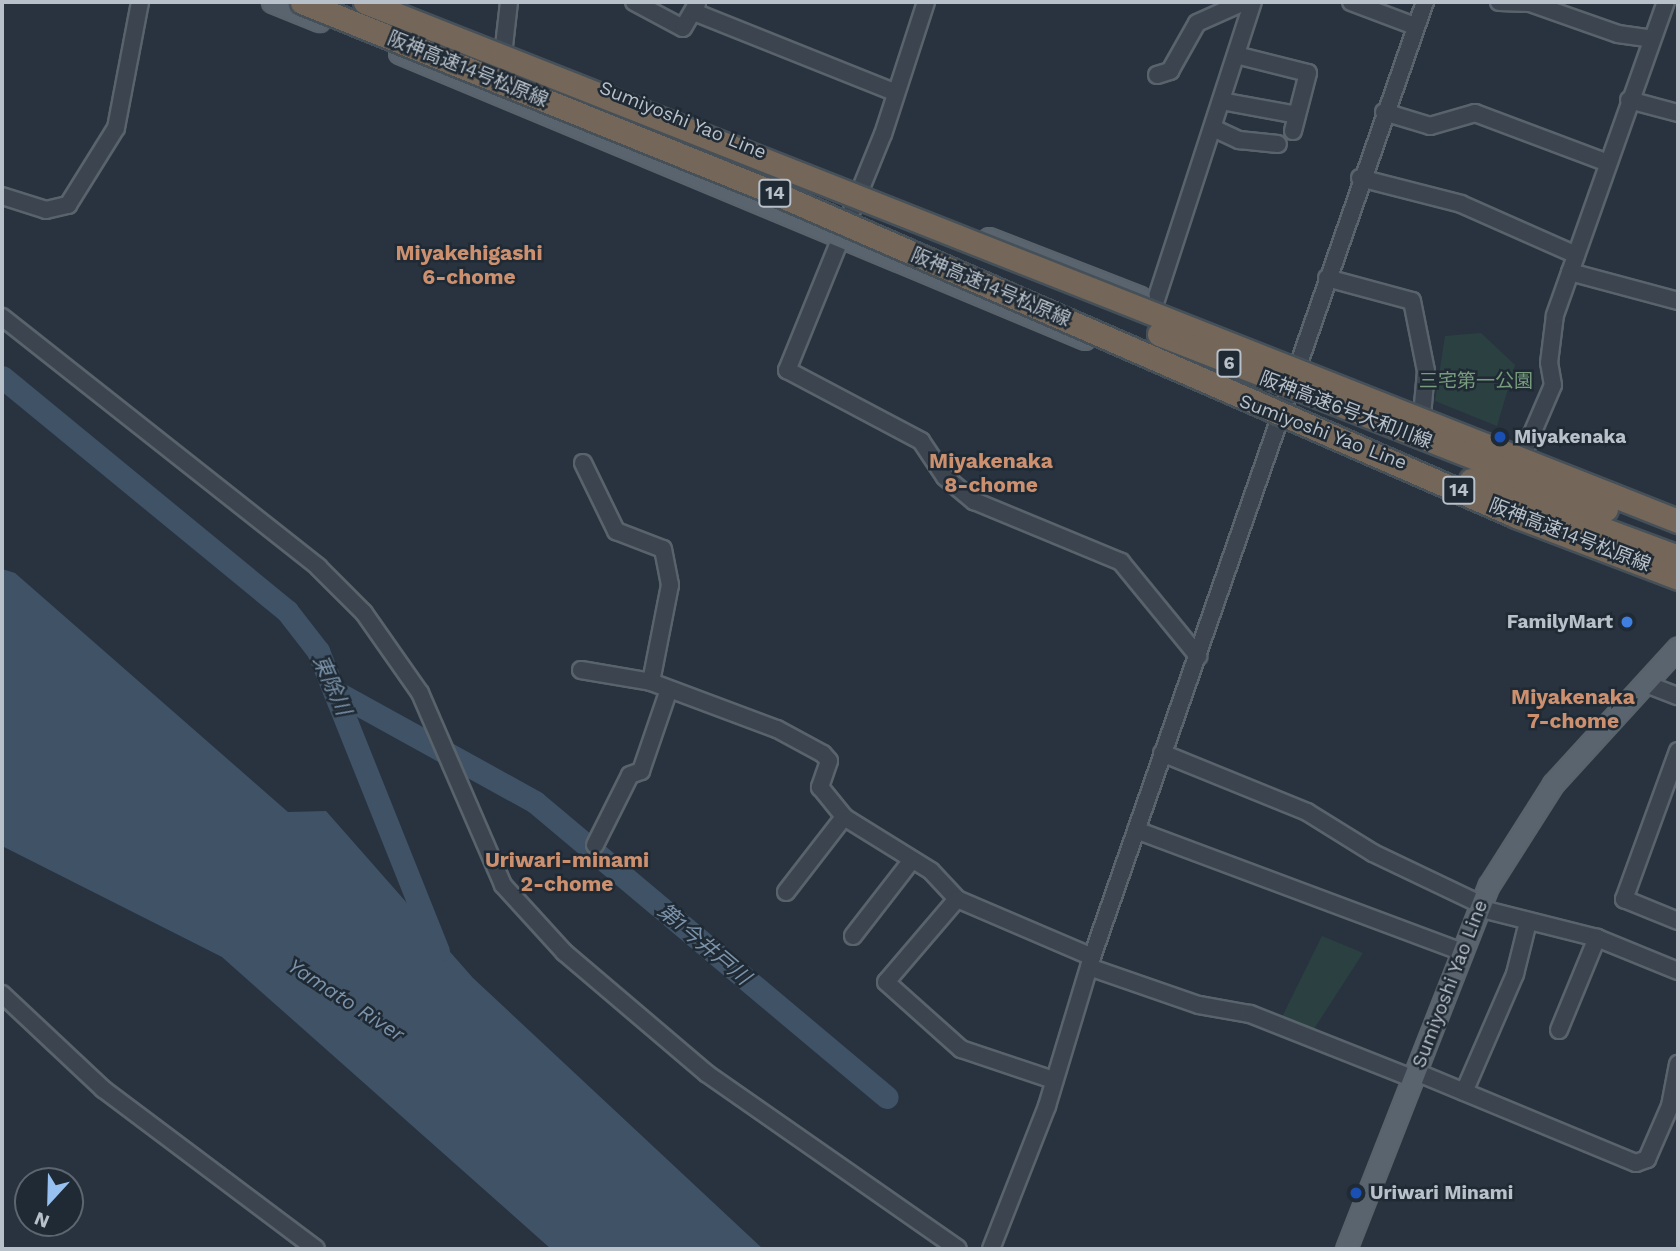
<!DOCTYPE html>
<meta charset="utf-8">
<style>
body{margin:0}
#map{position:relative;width:1680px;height:1251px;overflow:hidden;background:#28333f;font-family:"Work Sans","Noto Sans JP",sans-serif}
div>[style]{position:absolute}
.green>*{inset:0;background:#2b4141}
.water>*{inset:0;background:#3f5266}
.river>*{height:23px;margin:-11.5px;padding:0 11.5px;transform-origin:11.5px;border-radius:11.5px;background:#3f5266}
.roads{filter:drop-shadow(2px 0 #59636c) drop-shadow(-2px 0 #59636c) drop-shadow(0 2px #59636c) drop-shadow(0 -2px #59636c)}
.minor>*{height:16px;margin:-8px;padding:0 8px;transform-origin:8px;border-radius:8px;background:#3c454f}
.major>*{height:19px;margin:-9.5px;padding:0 9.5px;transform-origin:9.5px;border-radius:9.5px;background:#5a646e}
.bridges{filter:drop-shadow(2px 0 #465059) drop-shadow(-2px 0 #465059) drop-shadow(0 2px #465059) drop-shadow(0 -2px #465059)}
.highway-bridge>*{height:23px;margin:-11.5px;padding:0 11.5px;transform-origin:11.5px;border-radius:11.5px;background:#746759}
.dots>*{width:19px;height:19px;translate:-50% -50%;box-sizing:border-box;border:4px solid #202a34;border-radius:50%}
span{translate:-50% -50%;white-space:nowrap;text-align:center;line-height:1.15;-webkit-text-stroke:5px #202a34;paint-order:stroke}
.shield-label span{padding:2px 5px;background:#202a34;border:2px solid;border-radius:5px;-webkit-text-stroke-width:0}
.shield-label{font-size:18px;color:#b8c0c9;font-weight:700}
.street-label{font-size:19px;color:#b8c0c9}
.park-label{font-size:19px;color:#789d7e}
.poi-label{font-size:19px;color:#b8c0c9;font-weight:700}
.left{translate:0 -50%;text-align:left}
.right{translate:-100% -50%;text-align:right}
.neighbourhood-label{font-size:21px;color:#cd906f;font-weight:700}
.water-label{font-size:21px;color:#7b93aa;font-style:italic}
.frame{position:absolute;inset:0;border:4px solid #b8c0c9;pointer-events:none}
.north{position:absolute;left:14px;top:1167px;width:70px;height:70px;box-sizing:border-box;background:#202a34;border:2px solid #5d6670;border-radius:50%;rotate:202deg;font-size:19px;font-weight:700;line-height:28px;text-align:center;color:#b8c0c9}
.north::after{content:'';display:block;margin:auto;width:24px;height:32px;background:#96c1f0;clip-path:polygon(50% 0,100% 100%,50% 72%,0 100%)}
</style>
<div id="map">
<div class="green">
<i style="clip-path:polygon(1481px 333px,1515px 365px,1497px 426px,1435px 401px,1445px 336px)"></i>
<i style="clip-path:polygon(1322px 936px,1363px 953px,1312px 1032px,1281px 1019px)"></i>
</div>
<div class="water">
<i style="clip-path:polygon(2px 569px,15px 573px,288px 812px,326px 811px,473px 978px,763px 1249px,551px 1249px,222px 957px,2px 846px)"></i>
</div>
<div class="river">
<i style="left:2px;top:377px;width:369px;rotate:39.4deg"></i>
<i style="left:287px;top:611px;width:51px;rotate:52.2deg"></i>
<i style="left:318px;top:651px;width:323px;rotate:68.2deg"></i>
<i style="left:336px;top:692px;width:227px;rotate:28.9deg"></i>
<i style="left:535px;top:802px;width:459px;rotate:40deg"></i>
</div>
<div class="roads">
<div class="minor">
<i style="left:634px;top:2px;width:55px;rotate:28deg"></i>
<i style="left:683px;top:28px;width:28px;rotate:-60deg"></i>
<i style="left:926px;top:2px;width:139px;rotate:108deg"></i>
<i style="left:883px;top:134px;width:255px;rotate:112.1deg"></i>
<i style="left:787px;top:370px;width:152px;rotate:27.9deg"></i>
<i style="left:921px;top:441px;width:43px;rotate:56.3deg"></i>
<i style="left:945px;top:477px;width:38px;rotate:40deg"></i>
<i style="left:974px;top:501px;width:159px;rotate:22.5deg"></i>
<i style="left:1121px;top:562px;width:122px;rotate:50.7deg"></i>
<i style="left:1351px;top:2px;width:68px;rotate:20.6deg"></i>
<i style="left:1499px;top:2px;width:31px;rotate:2deg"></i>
<i style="left:1530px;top:3px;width:93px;rotate:19.4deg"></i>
<i style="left:1618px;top:34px;width:34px;rotate:8deg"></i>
<i style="left:694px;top:12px;width:215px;rotate:21.8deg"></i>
<i style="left:1236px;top:55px;width:74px;rotate:14deg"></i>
<i style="left:1308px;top:73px;width:60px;rotate:104.5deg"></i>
<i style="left:1157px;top:75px;width:14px;rotate:-17deg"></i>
<i style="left:1170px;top:71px;width:55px;rotate:-60.6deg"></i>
<i style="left:1197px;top:23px;width:51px;rotate:-24.1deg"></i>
<i style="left:487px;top:87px;width:44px;rotate:-67.5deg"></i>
<i style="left:504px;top:46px;width:44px;rotate:-83.5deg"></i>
<i style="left:1629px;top:100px;width:51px;rotate:14.9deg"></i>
<i style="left:1221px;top:101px;width:77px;rotate:10.4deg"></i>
<i style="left:1384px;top:112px;width:48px;rotate:16.9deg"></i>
<i style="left:1430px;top:126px;width:47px;rotate:-16.1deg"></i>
<i style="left:1475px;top:113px;width:142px;rotate:20.6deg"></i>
<i style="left:1213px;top:128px;width:29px;rotate:25deg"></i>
<i style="left:1239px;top:140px;width:39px;rotate:6deg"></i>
<i style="left:1360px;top:178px;width:104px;rotate:14.4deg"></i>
<i style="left:1461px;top:204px;width:126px;rotate:23.9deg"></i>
<i style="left:2px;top:196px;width:46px;rotate:17.7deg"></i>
<i style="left:46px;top:210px;width:23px;rotate:-13deg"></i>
<i style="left:68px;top:205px;width:91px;rotate:-58.1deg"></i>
<i style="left:116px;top:128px;width:128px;rotate:-79.2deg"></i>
<i style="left:1570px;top:272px;width:112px;rotate:15deg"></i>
<i style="left:1327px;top:278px;width:88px;rotate:15.1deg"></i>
<i style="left:1412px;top:301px;width:71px;rotate:78.7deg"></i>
<i style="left:1426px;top:371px;width:45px;rotate:95.1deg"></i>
<i style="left:1155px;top:303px;width:317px;rotate:-72deg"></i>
<i style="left:2px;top:317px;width:403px;rotate:38.3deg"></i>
<i style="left:318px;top:567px;width:65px;rotate:45deg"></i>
<i style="left:364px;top:613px;width:98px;rotate:55deg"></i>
<i style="left:420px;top:693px;width:209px;rotate:66.6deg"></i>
<i style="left:503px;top:885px;width:91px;rotate:47.7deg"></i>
<i style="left:564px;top:952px;width:187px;rotate:40.4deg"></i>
<i style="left:706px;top:1073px;width:307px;rotate:34.9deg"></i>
<i style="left:1522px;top:457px;width:78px;rotate:-66.7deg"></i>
<i style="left:1553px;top:385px;width:22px;rotate:-100deg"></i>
<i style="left:1549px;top:363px;width:48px;rotate:-82.9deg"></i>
<i style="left:1555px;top:315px;width:332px;rotate:-70.5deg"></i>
<i style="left:583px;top:463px;width:76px;rotate:64.1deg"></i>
<i style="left:616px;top:531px;width:50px;rotate:21deg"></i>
<i style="left:663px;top:549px;width:37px;rotate:79deg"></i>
<i style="left:670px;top:585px;width:99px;rotate:101.1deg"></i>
<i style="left:651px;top:682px;width:134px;rotate:20.5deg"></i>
<i style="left:777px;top:729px;width:52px;rotate:28.5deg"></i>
<i style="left:823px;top:754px;width:9px;rotate:49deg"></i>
<i style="left:829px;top:761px;width:28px;rotate:109deg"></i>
<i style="left:820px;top:787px;width:38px;rotate:51deg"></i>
<i style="left:844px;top:817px;width:102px;rotate:31.8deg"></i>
<i style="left:931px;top:871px;width:38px;rotate:47deg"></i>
<i style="left:957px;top:899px;width:147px;rotate:23.2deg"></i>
<i style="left:581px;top:670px;width:71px;rotate:9.7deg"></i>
<i style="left:1646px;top:684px;width:34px;rotate:21deg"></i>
<i style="left:1678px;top:751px;width:158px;rotate:110deg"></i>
<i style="left:1624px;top:899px;width:58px;rotate:22.2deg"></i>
<i style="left:1162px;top:753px;width:157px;rotate:22.1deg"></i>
<i style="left:1307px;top:812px;width:78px;rotate:31.8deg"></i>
<i style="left:1373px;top:853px;width:119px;rotate:25.5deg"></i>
<i style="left:1136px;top:830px;width:349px;rotate:20.5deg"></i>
<i style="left:595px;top:845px;width:78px;rotate:-63.4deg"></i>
<i style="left:630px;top:775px;width:12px;rotate:-20deg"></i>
<i style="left:641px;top:771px;width:83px;rotate:-71.1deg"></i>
<i style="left:786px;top:892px;width:95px;rotate:-52.3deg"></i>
<i style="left:957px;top:899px;width:109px;rotate:130.5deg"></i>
<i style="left:886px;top:982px;width:101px;rotate:41.8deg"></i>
<i style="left:961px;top:1049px;width:97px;rotate:18.6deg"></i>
<i style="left:1478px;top:908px;width:123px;rotate:14.1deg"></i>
<i style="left:1597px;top:938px;width:87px;rotate:22.2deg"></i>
<i style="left:853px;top:936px;width:96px;rotate:-52.2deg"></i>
<i style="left:1089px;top:967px;width:116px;rotate:19.1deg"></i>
<i style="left:1199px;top:1005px;width:52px;rotate:10deg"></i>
<i style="left:1250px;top:1014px;width:176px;rotate:21.6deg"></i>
<i style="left:2px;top:994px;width:139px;rotate:43.2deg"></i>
<i style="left:103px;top:1089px;width:266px;rotate:36.9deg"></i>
<i style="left:1559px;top:1030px;width:100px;rotate:-67.6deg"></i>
<i style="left:1416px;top:1072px;width:238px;rotate:22.5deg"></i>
<i style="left:1636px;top:1163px;width:12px;rotate:-20deg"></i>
<i style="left:1647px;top:1159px;width:58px;rotate:-66.5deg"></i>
<i style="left:1670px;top:1106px;width:43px;rotate:-79.2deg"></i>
<i style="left:1464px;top:1092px;width:129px;rotate:-66.6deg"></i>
<i style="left:1515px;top:974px;width:54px;rotate:-76deg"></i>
<i style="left:991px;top:1249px;width:154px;rotate:-68.6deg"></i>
<i style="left:1047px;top:1106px;width:156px;rotate:-73.2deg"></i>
<i style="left:1092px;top:957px;width:1011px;rotate:-70.78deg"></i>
</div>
<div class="major">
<i style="left:272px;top:2px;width:51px;rotate:22deg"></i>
<i style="left:399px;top:53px;width:743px;rotate:22.63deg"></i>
<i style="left:989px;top:238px;width:162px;rotate:21.3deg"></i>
<i style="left:1346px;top:1249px;width:391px;rotate:-68.6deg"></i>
<i style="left:1489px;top:885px;width:120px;rotate:-57.6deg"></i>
<i style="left:1553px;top:784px;width:185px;rotate:-47.6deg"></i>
</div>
</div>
<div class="bridges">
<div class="highway-bridge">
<i style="left:302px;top:2px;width:512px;rotate:22.01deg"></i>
<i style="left:777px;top:194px;width:806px;rotate:23.54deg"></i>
<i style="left:1516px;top:516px;width:173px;rotate:20.9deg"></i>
<i style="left:365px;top:2px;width:1412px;rotate:21.57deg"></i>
<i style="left:1159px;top:334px;width:480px;rotate:21.4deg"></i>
<i style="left:1471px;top:480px;width:221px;rotate:20.4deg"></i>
</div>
</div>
<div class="dots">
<i style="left:1500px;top:437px;background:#1a4fb4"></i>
<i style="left:1627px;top:622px;background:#3f7fe0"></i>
<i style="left:1356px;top:1193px;background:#1a4fb4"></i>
</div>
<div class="shield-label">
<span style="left:775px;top:193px">14</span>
<span style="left:1229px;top:363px">6</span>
<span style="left:1459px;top:490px">14</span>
</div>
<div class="street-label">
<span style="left:468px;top:69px;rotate:22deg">阪神高速14号松原線</span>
<span style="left:683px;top:120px;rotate:22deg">Sumiyoshi Yao Line</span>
<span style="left:991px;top:287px;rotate:23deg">阪神高速14号松原線</span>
<span style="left:1346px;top:410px;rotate:21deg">阪神高速6号大和川線</span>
<span style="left:1323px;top:432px;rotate:21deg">Sumiyoshi Yao Line</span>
<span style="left:1570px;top:535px;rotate:21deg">阪神高速14号松原線</span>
<span style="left:1450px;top:984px;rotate:-69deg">Sumiyoshi Yao Line</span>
</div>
<div class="park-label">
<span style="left:1476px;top:381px">三宅第一公園</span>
</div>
<div class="poi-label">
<span class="left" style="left:1514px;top:437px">Miyakenaka</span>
<span class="right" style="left:1613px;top:622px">FamilyMart</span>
<span class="left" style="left:1370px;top:1193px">Uriwari Minami</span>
</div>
<div class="neighbourhood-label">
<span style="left:469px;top:265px">Miyakehigashi<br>6-chome</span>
<span style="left:991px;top:473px">Miyakenaka<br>8-chome</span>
<span style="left:1573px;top:709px">Miyakenaka<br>7-chome</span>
<span style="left:567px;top:872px">Uriwari-minami<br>2-chome</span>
</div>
<div class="water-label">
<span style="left:332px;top:685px;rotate:66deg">東除川</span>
<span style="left:704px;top:944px;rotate:40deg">第1今井戸川</span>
<span style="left:346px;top:1000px;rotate:33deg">Yamato River</span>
</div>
<div class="frame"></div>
<div class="north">N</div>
</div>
